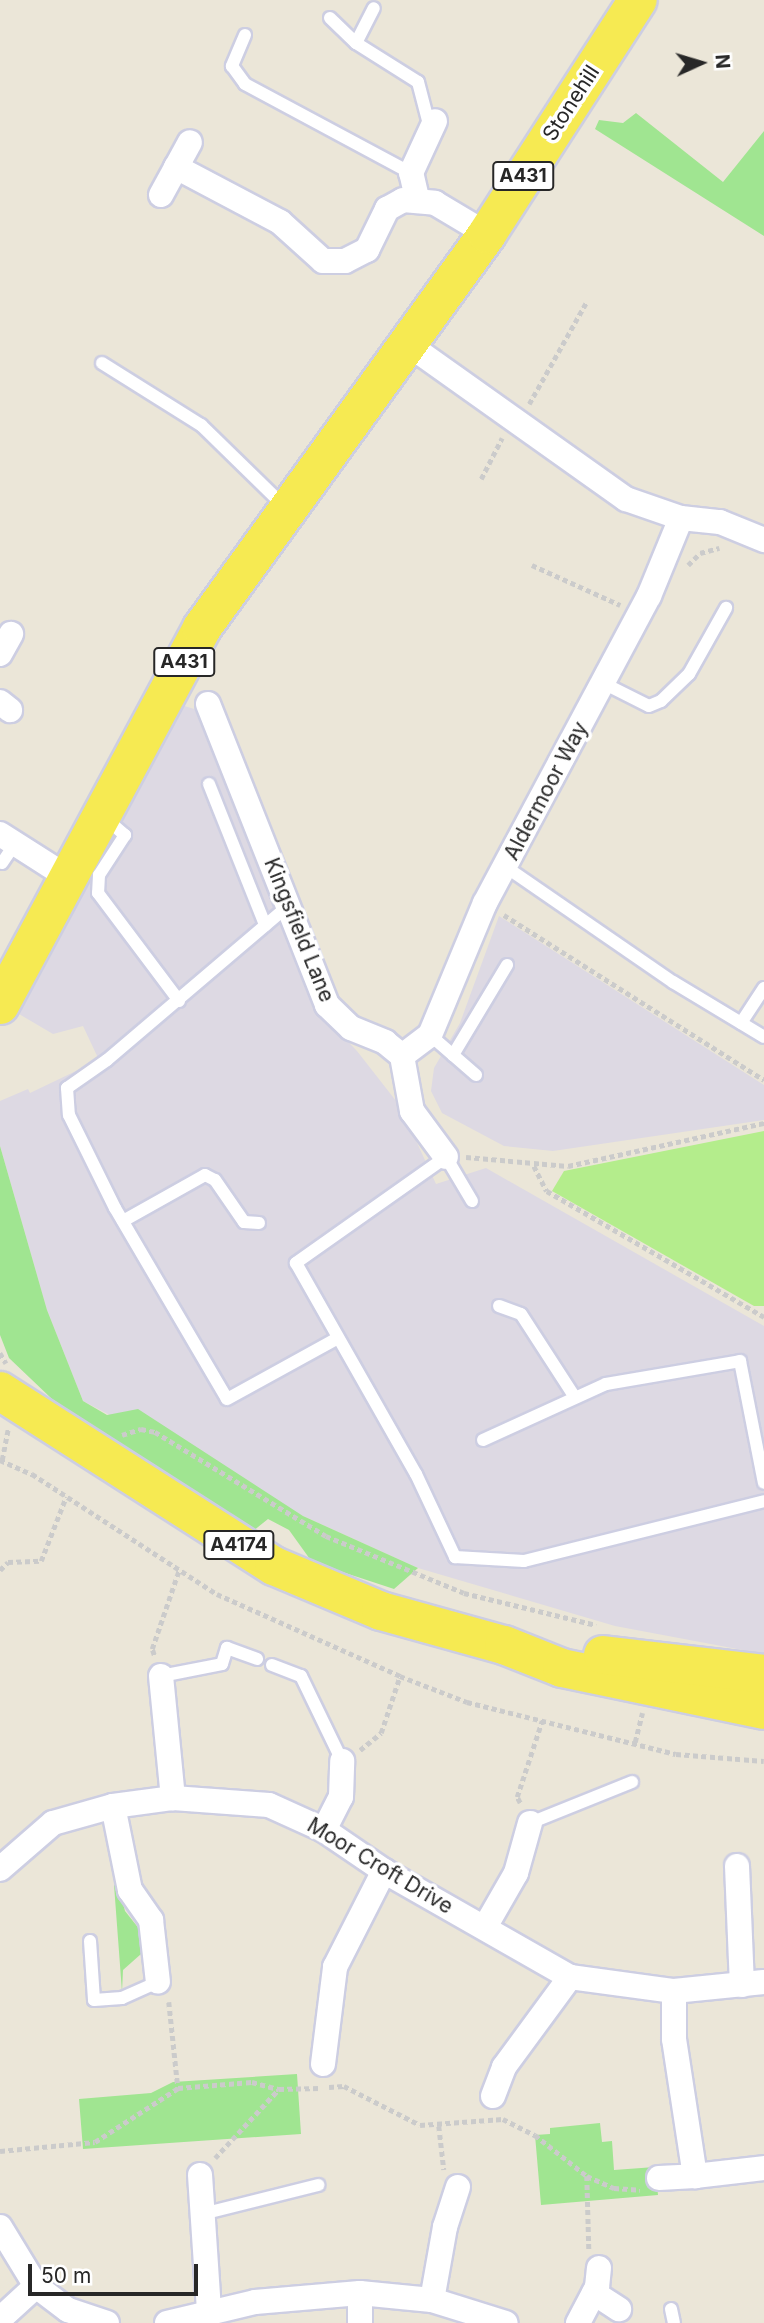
<!DOCTYPE html>
<style>
body{margin:0}
#map{position:relative;width:764px;height:2323px;overflow:hidden;background:#ebe6d8;font-family:Inter,sans-serif}
div>[style]{position:absolute}
.industrial>*{inset:0;background:#ddd9e3}
.green>*{inset:0;background:#a0e591}
.pitch>*{inset:0;background:#b4ed8c}
.path>*{height:4.5px;margin-top:-2.25px;transform-origin:0;background:repeating-linear-gradient(90deg,#cbcbcb 0 5px,transparent 0 8.5px)}
.roads{filter:drop-shadow(2px 0 #cdcee2) drop-shadow(-2px 0 #cdcee2) drop-shadow(0 2px #cdcee2) drop-shadow(0 -2px #cdcee2)}
.service>*{height:12px;margin:-6px;padding:0 6px;transform-origin:6px;border-radius:6px;background:#fff}
.minor>*{height:24px;margin:-12px;padding:0 12px;transform-origin:12px;border-radius:12px;background:#fff}
.primary>*{height:38px;margin:-19px;padding:0 19px;transform-origin:19px;border-radius:19px;background:#f6ea52}
span{translate:-50% -50%;white-space:nowrap;text-align:center;line-height:1.15;-webkit-text-stroke:7px #fff;paint-order:stroke}
.shield-label span{padding:2px 5px;background:#fff;border:2px solid;border-radius:5px;-webkit-text-stroke-width:0}
.shield-label{font-size:19px;color:#272727;font-weight:700}
.street-label{font-size:21px;color:#272727}
.north{position:absolute;left:666px;top:28px;width:70px;height:70px;-webkit-text-stroke:5px #fff;paint-order:stroke;rotate:86deg;font-size:19px;font-weight:700;line-height:28px;text-align:center;color:#272727}
.north::after{content:'';display:block;margin:auto;width:24px;height:32px;background:#272727;clip-path:polygon(50% 0,100% 100%,50% 72%,0 100%)}
.scale{position:absolute;left:28px;top:2264px;width:170px;height:32px;box-sizing:border-box;border:4px solid #272727;border-top:0;padding-left:9px;font-size:21px;line-height:24px;white-space:nowrap;color:#272727;-webkit-text-stroke:5px #fff;paint-order:stroke}
</style>
<div id="map">
<div class="industrial">
<i style="clip-path:polygon(181px 705px,201px 711px,323px 1016px,357px 1051px,400px 1106px,436px 1184px,486px 1168px,764px 1326px,764px 1654px,615px 1626px,418px 1568px,303px 1516px,83px 1401px,47px 1310px,0 1146px,0 1101px,28px 1089px,30px 1093px,99px 1060px,83px 1026px,53px 1034px,19px 1014px)"></i>
<i style="clip-path:polygon(499px 916px,764px 1085px,764px 1120px,553px 1151px,504px 1146px,442px 1113px,431px 1091px,434px 1068px,460px 1023px)"></i>
</div>
<div class="green">
<i style="clip-path:polygon(636px 113px,723px 182px,764px 131px,764px 236px,595px 129px,599px 120px,623px 123px)"></i>
<i style="clip-path:polygon(0 1146px,47px 1310px,83px 1401px,107px 1415px,138px 1409px,303px 1516px,418px 1568px,394px 1589px,312px 1562px,289px 1530px,268px 1519px,253px 1531px,119px 1459px,107px 1436px,52px 1399px,9px 1358px,0 1335px)"></i>
<i style="clip-path:polygon(118px 1884px,125px 1911px,140px 1930px,143px 1947px,141px 1954px,123px 1970px,122px 1992px,114px 1885px)"></i>
<i style="clip-path:polygon(297px 2074px,301px 2134px,83px 2149px,79px 2099px,151px 2093px,173px 2082px)"></i>
<i style="clip-path:polygon(600px 2123px,602px 2142px,612px 2141px,614px 2170px,655px 2167px,658px 2195px,541px 2205px,535px 2135px,550px 2134px,550px 2128px)"></i>
</div>
<div class="pitch">
<i style="clip-path:polygon(764px 1131px,764px 1306px,754px 1306px,552px 1191px,564px 1171px)"></i>
</div>
<div class="path">
<i style="left:529px;top:404px;width:118px;rotate:-60.6deg"></i>
<i style="left:481px;top:479px;width:46px;rotate:-62.9deg"></i>
<i style="left:532px;top:565px;width:97px;rotate:24.4deg"></i>
<i style="left:688px;top:565px;width:17px;rotate:-45deg"></i>
<i style="left:700px;top:553px;width:20px;rotate:-15deg"></i>
<i style="left:504px;top:915px;width:308px;rotate:32.4deg"></i>
<i style="left:466px;top:1157px;width:102px;rotate:5deg"></i>
<i style="left:568px;top:1166px;width:201px;rotate:-12.4deg"></i>
<i style="left:534px;top:1166px;width:28px;rotate:63deg"></i>
<i style="left:547px;top:1191px;width:251px;rotate:30.1deg"></i>
<i style="left:0;top:1353px;width:12px;rotate:59deg"></i>
<i style="left:122px;top:1435px;width:20px;rotate:-18deg"></i>
<i style="left:141px;top:1429px;width:14px;rotate:12deg"></i>
<i style="left:155px;top:1432px;width:200px;rotate:31.3deg"></i>
<i style="left:326px;top:1536px;width:149px;rotate:22.4deg"></i>
<i style="left:464px;top:1593px;width:136px;rotate:13.6deg"></i>
<i style="left:0;top:1460px;width:35px;rotate:24deg"></i>
<i style="left:32px;top:1474px;width:221px;rotate:33deg"></i>
<i style="left:217px;top:1594px;width:201px;rotate:24.1deg"></i>
<i style="left:400px;top:1676px;width:72px;rotate:21.2deg"></i>
<i style="left:467px;top:1702px;width:215px;rotate:14deg"></i>
<i style="left:676px;top:1754px;width:88px;rotate:4.5deg"></i>
<i style="left:2px;top:1460px;width:31px;rotate:-79deg"></i>
<i style="left:0;top:1570px;width:11px;rotate:-45deg"></i>
<i style="left:8px;top:1562px;width:33px;rotate:-2deg"></i>
<i style="left:41px;top:1561px;width:69px;rotate:-68.7deg"></i>
<i style="left:154px;top:1655px;width:6px;rotate:-108deg"></i>
<i style="left:152px;top:1649px;width:83px;rotate:-71.1deg"></i>
<i style="left:635px;top:1742px;width:30px;rotate:-76deg"></i>
<i style="left:360px;top:1750px;width:27px;rotate:-39deg"></i>
<i style="left:381px;top:1733px;width:60px;rotate:-71.6deg"></i>
<i style="left:520px;top:1803px;width:7px;rotate:-117deg"></i>
<i style="left:517px;top:1797px;width:80px;rotate:-71.8deg"></i>
<i style="left:169px;top:2002px;width:86px;rotate:84deg"></i>
<i style="left:329px;top:2087px;width:15px;rotate:-4deg"></i>
<i style="left:344px;top:2086px;width:85px;rotate:27.2deg"></i>
<i style="left:420px;top:2125px;width:83px;rotate:-4.1deg"></i>
<i style="left:503px;top:2119px;width:36px;rotate:27deg"></i>
<i style="left:535px;top:2135px;width:66px;rotate:38.3deg"></i>
<i style="left:587px;top:2176px;width:30px;rotate:24deg"></i>
<i style="left:614px;top:2188px;width:26px;rotate:4deg"></i>
<i style="left:439px;top:2126px;width:44px;rotate:83.5deg"></i>
<i style="left:0;top:2151px;width:95px;rotate:-5.4deg"></i>
<i style="left:95px;top:2142px;width:99px;rotate:-33deg"></i>
<i style="left:178px;top:2088px;width:74px;rotate:-4.6deg"></i>
<i style="left:252px;top:2082px;width:28px;rotate:15deg"></i>
<i style="left:279px;top:2089px;width:41px;rotate:-1.4deg"></i>
<i style="left:215px;top:2158px;width:94px;rotate:-47.2deg"></i>
<i style="left:587px;top:2176px;width:73px;rotate:88.4deg"></i>
</div>
<div class="roads">
<div class="service">
<i style="left:330px;top:18px;width:36px;rotate:44deg"></i>
<i style="left:356px;top:43px;width:73px;rotate:32.2deg"></i>
<i style="left:418px;top:82px;width:48px;rotate:75.4deg"></i>
<i style="left:245px;top:35px;width:34px;rotate:113deg"></i>
<i style="left:232px;top:66px;width:22px;rotate:54deg"></i>
<i style="left:245px;top:84px;width:188px;rotate:28.2deg"></i>
<i style="left:356px;top:43px;width:39px;rotate:-63deg"></i>
<i style="left:102px;top:363px;width:117px;rotate:32.1deg"></i>
<i style="left:201px;top:425px;width:117px;rotate:44.3deg"></i>
<i style="left:603px;top:683px;width:51px;rotate:26.6deg"></i>
<i style="left:649px;top:706px;width:13px;rotate:-23deg"></i>
<i style="left:661px;top:701px;width:39px;rotate:-44deg"></i>
<i style="left:689px;top:674px;width:76px;rotate:-60.7deg"></i>
<i style="left:209px;top:784px;width:152px;rotate:68.3deg"></i>
<i style="left:104px;top:817px;width:28px;rotate:41deg"></i>
<i style="left:125px;top:835px;width:48px;rotate:123deg"></i>
<i style="left:99px;top:875px;width:18px;rotate:93deg"></i>
<i style="left:98px;top:893px;width:135px;rotate:53.1deg"></i>
<i style="left:2px;top:863px;width:23px;rotate:-56deg"></i>
<i style="left:506px;top:867px;width:203px;rotate:34.6deg"></i>
<i style="left:673px;top:982px;width:106px;rotate:31.1deg"></i>
<i style="left:288px;top:906px;width:238px;rotate:139.6deg"></i>
<i style="left:107px;top:1060px;width:49px;rotate:145deg"></i>
<i style="left:67px;top:1088px;width:27px;rotate:86deg"></i>
<i style="left:69px;top:1115px;width:104px;rotate:63.7deg"></i>
<i style="left:115px;top:1208px;width:221px;rotate:59.6deg"></i>
<i style="left:227px;top:1399px;width:124px;rotate:-28.8deg"></i>
<i style="left:741px;top:1023px;width:42px;rotate:-56.7deg"></i>
<i style="left:430px;top:1035px;width:61px;rotate:41deg"></i>
<i style="left:453px;top:1055px;width:105px;rotate:-59deg"></i>
<i style="left:472px;top:1201px;width:51px;rotate:-120.6deg"></i>
<i style="left:446px;top:1157px;width:184px;rotate:144.8deg"></i>
<i style="left:296px;top:1263px;width:243px;rotate:60.4deg"></i>
<i style="left:416px;top:1474px;width:92px;rotate:64.8deg"></i>
<i style="left:455px;top:1557px;width:69px;rotate:3.3deg"></i>
<i style="left:524px;top:1561px;width:247px;rotate:-14deg"></i>
<i style="left:123px;top:1221px;width:94px;rotate:-29.3deg"></i>
<i style="left:205px;top:1175px;width:11px;rotate:27deg"></i>
<i style="left:215px;top:1180px;width:51px;rotate:55.4deg"></i>
<i style="left:244px;top:1222px;width:15px;rotate:4deg"></i>
<i style="left:499px;top:1306px;width:23px;rotate:20deg"></i>
<i style="left:521px;top:1314px;width:98px;rotate:57.1deg"></i>
<i style="left:483px;top:1440px;width:135px;rotate:-24.5deg"></i>
<i style="left:606px;top:1384px;width:136px;rotate:-9.7deg"></i>
<i style="left:740px;top:1361px;width:124px;rotate:78.9deg"></i>
<i style="left:272px;top:1665px;width:31px;rotate:21deg"></i>
<i style="left:301px;top:1676px;width:94px;rotate:64.2deg"></i>
<i style="left:161px;top:1676px;width:62px;rotate:-11.1deg"></i>
<i style="left:222px;top:1664px;width:17px;rotate:-73deg"></i>
<i style="left:227px;top:1648px;width:32px;rotate:20deg"></i>
<i style="left:530px;top:1823px;width:110px;rotate:-21.9deg"></i>
<i style="left:90px;top:1941px;width:59px;rotate:86.1deg"></i>
<i style="left:94px;top:2000px;width:28px;rotate:-4deg"></i>
<i style="left:122px;top:1998px;width:39px;rotate:-24deg"></i>
<i style="left:202px;top:2214px;width:120px;rotate:-14deg"></i>
<i style="left:671px;top:2309px;width:14px;rotate:78deg"></i>
</div>
<div class="minor">
<i style="left:176px;top:167px;width:118px;rotate:27.9deg"></i>
<i style="left:280px;top:222px;width:58px;rotate:42.2deg"></i>
<i style="left:323px;top:261px;width:22px"></i>
<i style="left:345px;top:261px;width:25px;rotate:-27deg"></i>
<i style="left:367px;top:250px;width:46px;rotate:-64deg"></i>
<i style="left:387px;top:209px;width:18px;rotate:-29deg"></i>
<i style="left:403px;top:200px;width:32px;rotate:5deg"></i>
<i style="left:435px;top:203px;width:61px;rotate:30.8deg"></i>
<i style="left:161px;top:195px;width:60px;rotate:-61.3deg"></i>
<i style="left:417px;top:198px;width:26px;rotate:-103deg"></i>
<i style="left:411px;top:173px;width:57px;rotate:-65.2deg"></i>
<i style="left:409px;top:345px;width:266px;rotate:35.4deg"></i>
<i style="left:626px;top:499px;width:58px;rotate:19.1deg"></i>
<i style="left:681px;top:518px;width:39px;rotate:6deg"></i>
<i style="left:720px;top:522px;width:48px;rotate:22.2deg"></i>
<i style="left:0;top:654px;width:23px;rotate:-61deg"></i>
<i style="left:0;top:702px;width:13px;rotate:39deg"></i>
<i style="left:208px;top:704px;width:324px;rotate:68.4deg"></i>
<i style="left:327px;top:1005px;width:33px;rotate:44deg"></i>
<i style="left:351px;top:1028px;width:37px;rotate:22deg"></i>
<i style="left:385px;top:1042px;width:22px;rotate:39deg"></i>
<i style="left:402px;top:1056px;width:56px;rotate:79.7deg"></i>
<i style="left:412px;top:1111px;width:57px;rotate:53.5deg"></i>
<i style="left:0;top:834px;width:82px;rotate:32.5deg"></i>
<i style="left:402px;top:1056px;width:35px;rotate:-37deg"></i>
<i style="left:430px;top:1035px;width:143px;rotate:-67.4deg"></i>
<i style="left:485px;top:903px;width:348px;rotate:-61.9deg"></i>
<i style="left:649px;top:596px;width:84px;rotate:-67.7deg"></i>
<i style="left:161px;top:1676px;width:123px;rotate:84.4deg"></i>
<i style="left:113px;top:1806px;width:86px;rotate:78.6deg"></i>
<i style="left:130px;top:1890px;width:37px;rotate:55deg"></i>
<i style="left:151px;top:1920px;width:62px;rotate:83.6deg"></i>
<i style="left:324px;top:1830px;width:37px;rotate:-63deg"></i>
<i style="left:341px;top:1797px;width:36px;rotate:-88deg"></i>
<i style="left:737px;top:1866px;width:119px;rotate:87.6deg"></i>
<i style="left:0;top:1869px;width:70px;rotate:-41deg"></i>
<i style="left:53px;top:1823px;width:62px;rotate:-15.8deg"></i>
<i style="left:113px;top:1806px;width:61px;rotate:-7.6deg"></i>
<i style="left:173px;top:1798px;width:96px;rotate:4.2deg"></i>
<i style="left:269px;top:1805px;width:60px;rotate:24.4deg"></i>
<i style="left:324px;top:1830px;width:73px;rotate:34.3deg"></i>
<i style="left:384px;top:1871px;width:214px;rotate:29.7deg"></i>
<i style="left:570px;top:1977px;width:105px;rotate:7.7deg"></i>
<i style="left:674px;top:1991px;width:90px;rotate:-5.7deg"></i>
<i style="left:485px;top:1927px;width:62px;rotate:-60.1deg"></i>
<i style="left:516px;top:1873px;width:52px;rotate:-74.4deg"></i>
<i style="left:674px;top:1991px;width:48px;rotate:90deg"></i>
<i style="left:674px;top:2039px;width:139px;rotate:81.3deg"></i>
<i style="left:695px;top:2176px;width:69px;rotate:-6.6deg"></i>
<i style="left:323px;top:2064px;width:98px;rotate:-82.9deg"></i>
<i style="left:335px;top:1967px;width:108px;rotate:-63deg"></i>
<i style="left:493px;top:2096px;width:31px;rotate:-69deg"></i>
<i style="left:504px;top:2067px;width:112px;rotate:-53.7deg"></i>
<i style="left:200px;top:2175px;width:137px;rotate:86.2deg"></i>
<i style="left:659px;top:2178px;width:36px;rotate:-3deg"></i>
<i style="left:0;top:2227px;width:69px;rotate:58.6deg"></i>
<i style="left:36px;top:2286px;width:40px;rotate:37deg"></i>
<i style="left:68px;top:2310px;width:41px;rotate:18.4deg"></i>
<i style="left:594px;top:2293px;width:30px;rotate:33deg"></i>
<i style="left:432px;top:2300px;width:74px;rotate:-79.9deg"></i>
<i style="left:445px;top:2227px;width:42px;rotate:-72deg"></i>
<i style="left:0;top:2319px;width:49px;rotate:-42.5deg"></i>
<i style="left:167px;top:2323px;width:90px;rotate:-13.4deg"></i>
<i style="left:255px;top:2302px;width:105px;rotate:-4.9deg"></i>
<i style="left:360px;top:2293px;width:72px;rotate:5.6deg"></i>
<i style="left:432px;top:2300px;width:77px;rotate:17.3deg"></i>
<i style="left:360px;top:2323px;width:30px;rotate:-90deg"></i>
<i style="left:578px;top:2323px;width:41px;rotate:-62.2deg"></i>
<i style="left:597px;top:2287px;width:19px;rotate:-84deg"></i>
</div>
<div class="primary">
<i style="left:0;top:1005px;width:428px;rotate:-61.8deg"></i>
<i style="left:202px;top:628px;width:486px;rotate:-54.1deg"></i>
<i style="left:487px;top:234px;width:278px;rotate:-57.2deg"></i>
<i style="left:0;top:1391px;width:325px;rotate:32.6deg"></i>
<i style="left:274px;top:1566px;width:116px;rotate:22.8deg"></i>
<i style="left:381px;top:1611px;width:128px;rotate:15.5deg"></i>
<i style="left:504px;top:1645px;width:62px;rotate:21.6deg"></i>
<i style="left:562px;top:1668px;width:206px;rotate:11.7deg"></i>
<i style="left:603px;top:1655px;width:162px;rotate:6.7deg"></i>
</div>
</div>
<div class="shield-label">
<span style="left:523px;top:176px">A431</span>
<span style="left:184px;top:662px">A431</span>
<span style="left:239px;top:1545px">A4174</span>
</div>
<div class="street-label">
<span style="left:571px;top:103px;rotate:-57deg">Stonehill</span>
<span style="left:546px;top:791px;rotate:-62deg">Aldermoor Way</span>
<span style="left:299px;top:930px;rotate:68deg">Kingsfield Lane</span>
<span style="left:380px;top:1866px;rotate:31deg">Moor Croft Drive</span>
</div>
<div class="north">N</div>
<div class="scale">50 m</div>
</div>
